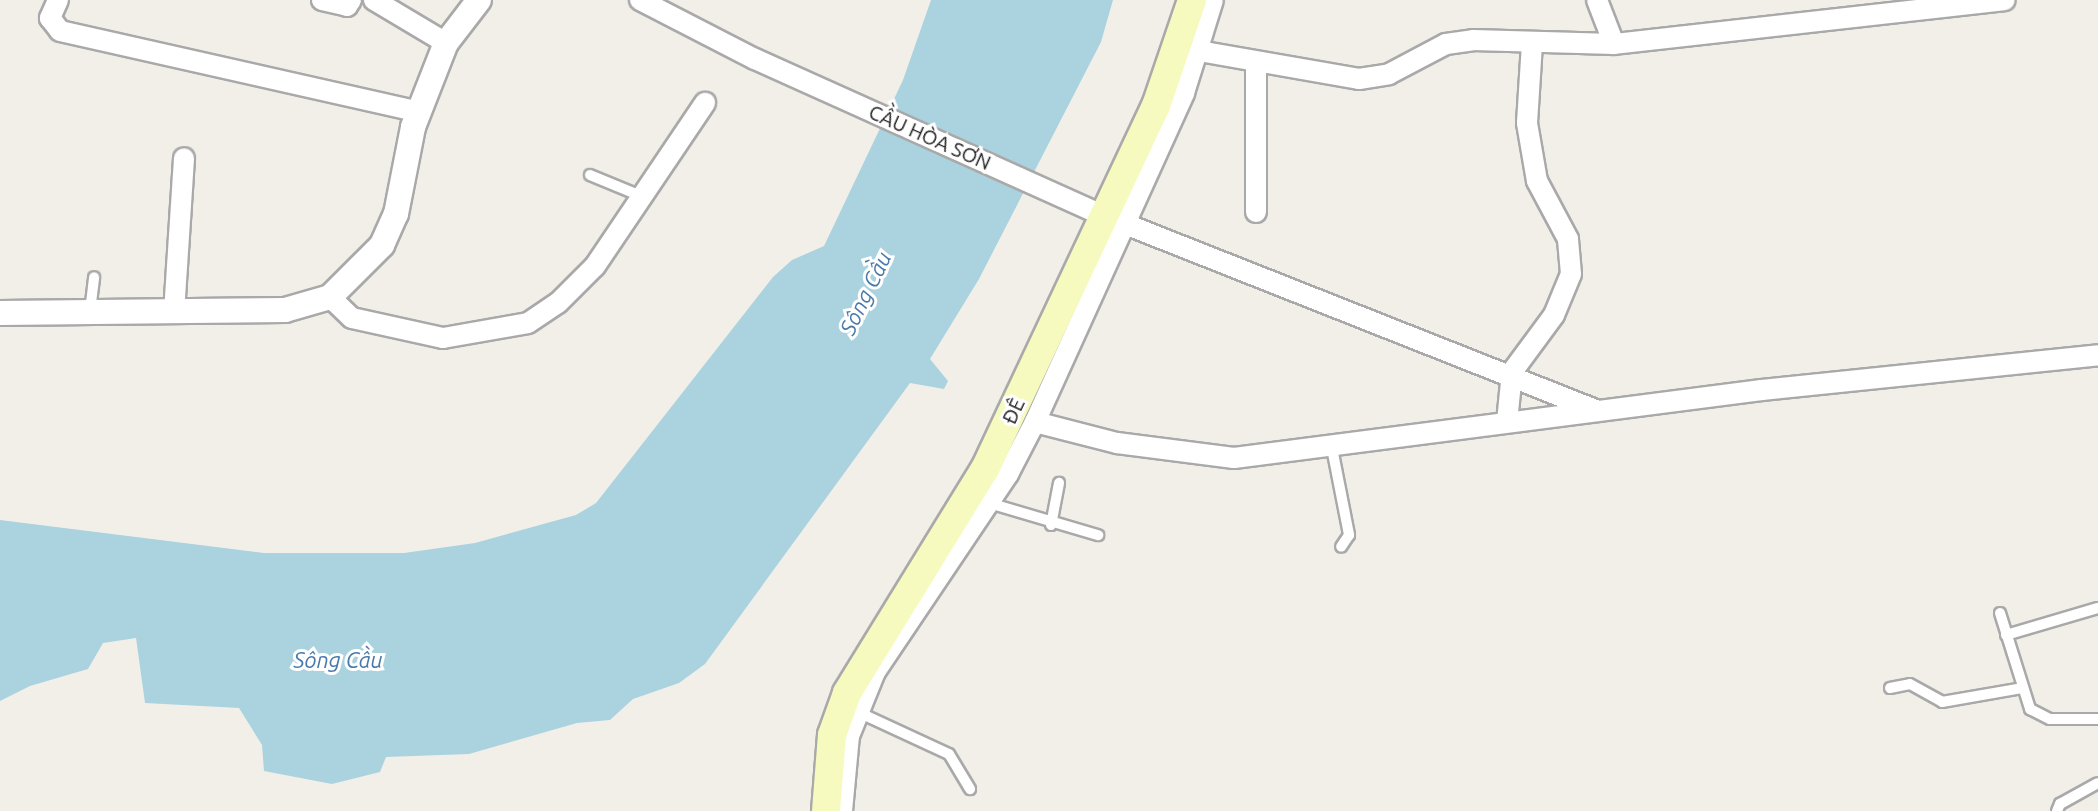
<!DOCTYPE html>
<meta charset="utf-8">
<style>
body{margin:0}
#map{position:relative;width:2098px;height:811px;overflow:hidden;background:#f2efe9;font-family:Ubuntu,sans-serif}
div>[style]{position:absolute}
.water>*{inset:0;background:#aad3df}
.roads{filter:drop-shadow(2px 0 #a9a9a9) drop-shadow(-2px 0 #a9a9a9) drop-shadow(0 2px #a9a9a9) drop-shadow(0 -2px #a9a9a9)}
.service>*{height:10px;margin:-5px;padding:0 5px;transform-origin:5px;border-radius:5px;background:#fff}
.minor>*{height:20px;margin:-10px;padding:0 10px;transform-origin:10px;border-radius:10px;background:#fff}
.tertiary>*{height:24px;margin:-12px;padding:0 12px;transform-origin:12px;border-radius:12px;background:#fff}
.secondary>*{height:28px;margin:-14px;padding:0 14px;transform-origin:14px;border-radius:14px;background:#f7fabf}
span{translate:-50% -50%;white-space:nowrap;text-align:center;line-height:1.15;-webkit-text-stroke:6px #fff;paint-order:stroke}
.street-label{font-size:20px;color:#222}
.water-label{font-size:22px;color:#4a7aab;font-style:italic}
</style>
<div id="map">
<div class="water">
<i style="clip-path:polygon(931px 0,1113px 0,1101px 42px,979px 279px,930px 359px,948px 381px,944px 389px,910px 383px,705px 664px,679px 683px,633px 699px,610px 720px,577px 723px,469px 754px,386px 757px,380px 772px,332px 784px,264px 771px,262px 745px,239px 708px,145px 703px,136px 638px,103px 643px,88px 669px,30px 686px,0 701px,0 520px,264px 553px,404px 553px,475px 543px,576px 515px,596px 503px,773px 277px,792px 260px,824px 246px,903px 80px)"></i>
</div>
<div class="roads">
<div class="service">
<i style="left:590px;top:175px;width:55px;rotate:22.4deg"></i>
<i style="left:90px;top:311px;width:34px;rotate:-83deg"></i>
<i style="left:1332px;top:448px;width:89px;rotate:78.9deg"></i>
<i style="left:1349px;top:535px;width:14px;rotate:124deg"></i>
<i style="left:989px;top:503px;width:114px;rotate:16.4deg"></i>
<i style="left:1051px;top:525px;width:43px;rotate:-79.2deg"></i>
<i style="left:2000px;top:613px;width:101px;rotate:72.6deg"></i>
<i style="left:2030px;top:709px;width:22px;rotate:27deg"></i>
<i style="left:2050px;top:719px;width:48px"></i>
<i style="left:2006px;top:635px;width:96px;rotate:-16.4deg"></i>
<i style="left:1890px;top:688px;width:20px;rotate:-11deg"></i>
<i style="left:1910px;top:684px;width:37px;rotate:29deg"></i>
<i style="left:1942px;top:702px;width:81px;rotate:-9.9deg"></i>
<i style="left:858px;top:712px;width:100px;rotate:24.8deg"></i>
<i style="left:949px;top:754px;width:41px;rotate:59deg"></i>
<i style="left:2057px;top:811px;width:8px;rotate:-67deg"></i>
<i style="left:2060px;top:804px;width:43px;rotate:-28.9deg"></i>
</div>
<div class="minor">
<i style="left:58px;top:0;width:20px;rotate:114deg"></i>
<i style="left:50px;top:18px;width:16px;rotate:52deg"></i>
<i style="left:60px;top:31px;width:368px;rotate:12.7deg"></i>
<i style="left:322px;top:0;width:26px;rotate:13deg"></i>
<i style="left:347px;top:6px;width:7px;rotate:-56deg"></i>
<i style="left:374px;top:0;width:84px;rotate:30.8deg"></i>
<i style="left:640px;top:0;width:129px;rotate:27.2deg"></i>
<i style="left:755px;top:59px;width:384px;rotate:24.2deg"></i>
<i style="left:1105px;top:216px;width:530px;rotate:21.58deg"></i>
<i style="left:1597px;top:0;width:47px;rotate:68.9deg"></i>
<i style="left:1199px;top:51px;width:162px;rotate:9.9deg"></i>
<i style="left:1359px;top:79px;width:30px;rotate:-9deg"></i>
<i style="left:1389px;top:74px;width:64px;rotate:-27.8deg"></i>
<i style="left:1446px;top:44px;width:27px;rotate:-8deg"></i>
<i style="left:1473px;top:40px;width:141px;rotate:1.6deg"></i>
<i style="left:1614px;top:44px;width:393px;rotate:-6.4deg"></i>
<i style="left:1256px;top:212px;width:149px;rotate:-90deg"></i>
<i style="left:330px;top:297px;width:30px;rotate:44deg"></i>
<i style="left:352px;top:318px;width:93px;rotate:12.4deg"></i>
<i style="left:443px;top:338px;width:86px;rotate:-10deg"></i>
<i style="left:528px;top:323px;width:36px;rotate:-34deg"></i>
<i style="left:558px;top:303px;width:52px;rotate:-45deg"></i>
<i style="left:595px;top:266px;width:197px;rotate:-56deg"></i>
<i style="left:174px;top:313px;width:155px;rotate:-86.3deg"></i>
<i style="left:1035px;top:422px;width:85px;rotate:14.4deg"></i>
<i style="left:1117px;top:443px;width:118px;rotate:7.3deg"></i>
<i style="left:1234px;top:458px;width:532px;rotate:-7.34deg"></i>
<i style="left:1762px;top:390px;width:338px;rotate:-5.9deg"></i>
<i style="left:1507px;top:422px;width:50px;rotate:-84.3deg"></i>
<i style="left:1512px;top:372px;width:71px;rotate:-53.6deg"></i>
<i style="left:1554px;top:315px;width:44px;rotate:-67.5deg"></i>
<i style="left:1571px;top:274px;width:35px;rotate:-95deg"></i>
<i style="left:1568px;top:239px;width:66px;rotate:-118.1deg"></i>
<i style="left:1537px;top:181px;width:59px;rotate:-99.8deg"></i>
<i style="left:1527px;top:123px;width:79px;rotate:-86.4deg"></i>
<i style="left:842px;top:811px;width:75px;rotate:-84.7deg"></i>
<i style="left:849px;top:736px;width:69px;rotate:-67.9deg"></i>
<i style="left:875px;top:672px;width:239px;rotate:-56.1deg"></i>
<i style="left:1008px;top:474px;width:59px;rotate:-62.6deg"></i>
<i style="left:1035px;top:422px;width:361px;rotate:-65.6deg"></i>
<i style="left:1184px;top:93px;width:97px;rotate:-72.7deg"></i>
</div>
<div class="tertiary">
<i style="left:0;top:313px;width:285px;rotate:-0.6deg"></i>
<i style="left:285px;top:310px;width:47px;rotate:-16.1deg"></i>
<i style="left:330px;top:297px;width:74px;rotate:-45deg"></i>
<i style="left:382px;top:245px;width:34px;rotate:-66deg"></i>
<i style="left:396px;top:214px;width:89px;rotate:-78.9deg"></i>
<i style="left:413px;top:127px;width:90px;rotate:-68.6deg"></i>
<i style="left:446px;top:43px;width:54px;rotate:-52.5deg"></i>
</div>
<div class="secondary">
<i style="left:826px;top:811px;width:76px;rotate:-85.5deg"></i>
<i style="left:832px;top:735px;width:45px;rotate:-70.3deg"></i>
<i style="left:847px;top:693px;width:263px;rotate:-58.4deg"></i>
<i style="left:985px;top:469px;width:401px;rotate:-64.8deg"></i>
<i style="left:1156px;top:106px;width:112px;rotate:-71.2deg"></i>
</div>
</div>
<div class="street-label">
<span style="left:930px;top:137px;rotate:24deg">CẦU HÒA SƠN</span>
<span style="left:1013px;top:411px;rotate:-65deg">ĐÊ</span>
</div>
<div class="water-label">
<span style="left:865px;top:293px;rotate:-64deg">Sông Cầu</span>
<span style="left:338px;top:660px">Sông Cầu</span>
</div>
</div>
